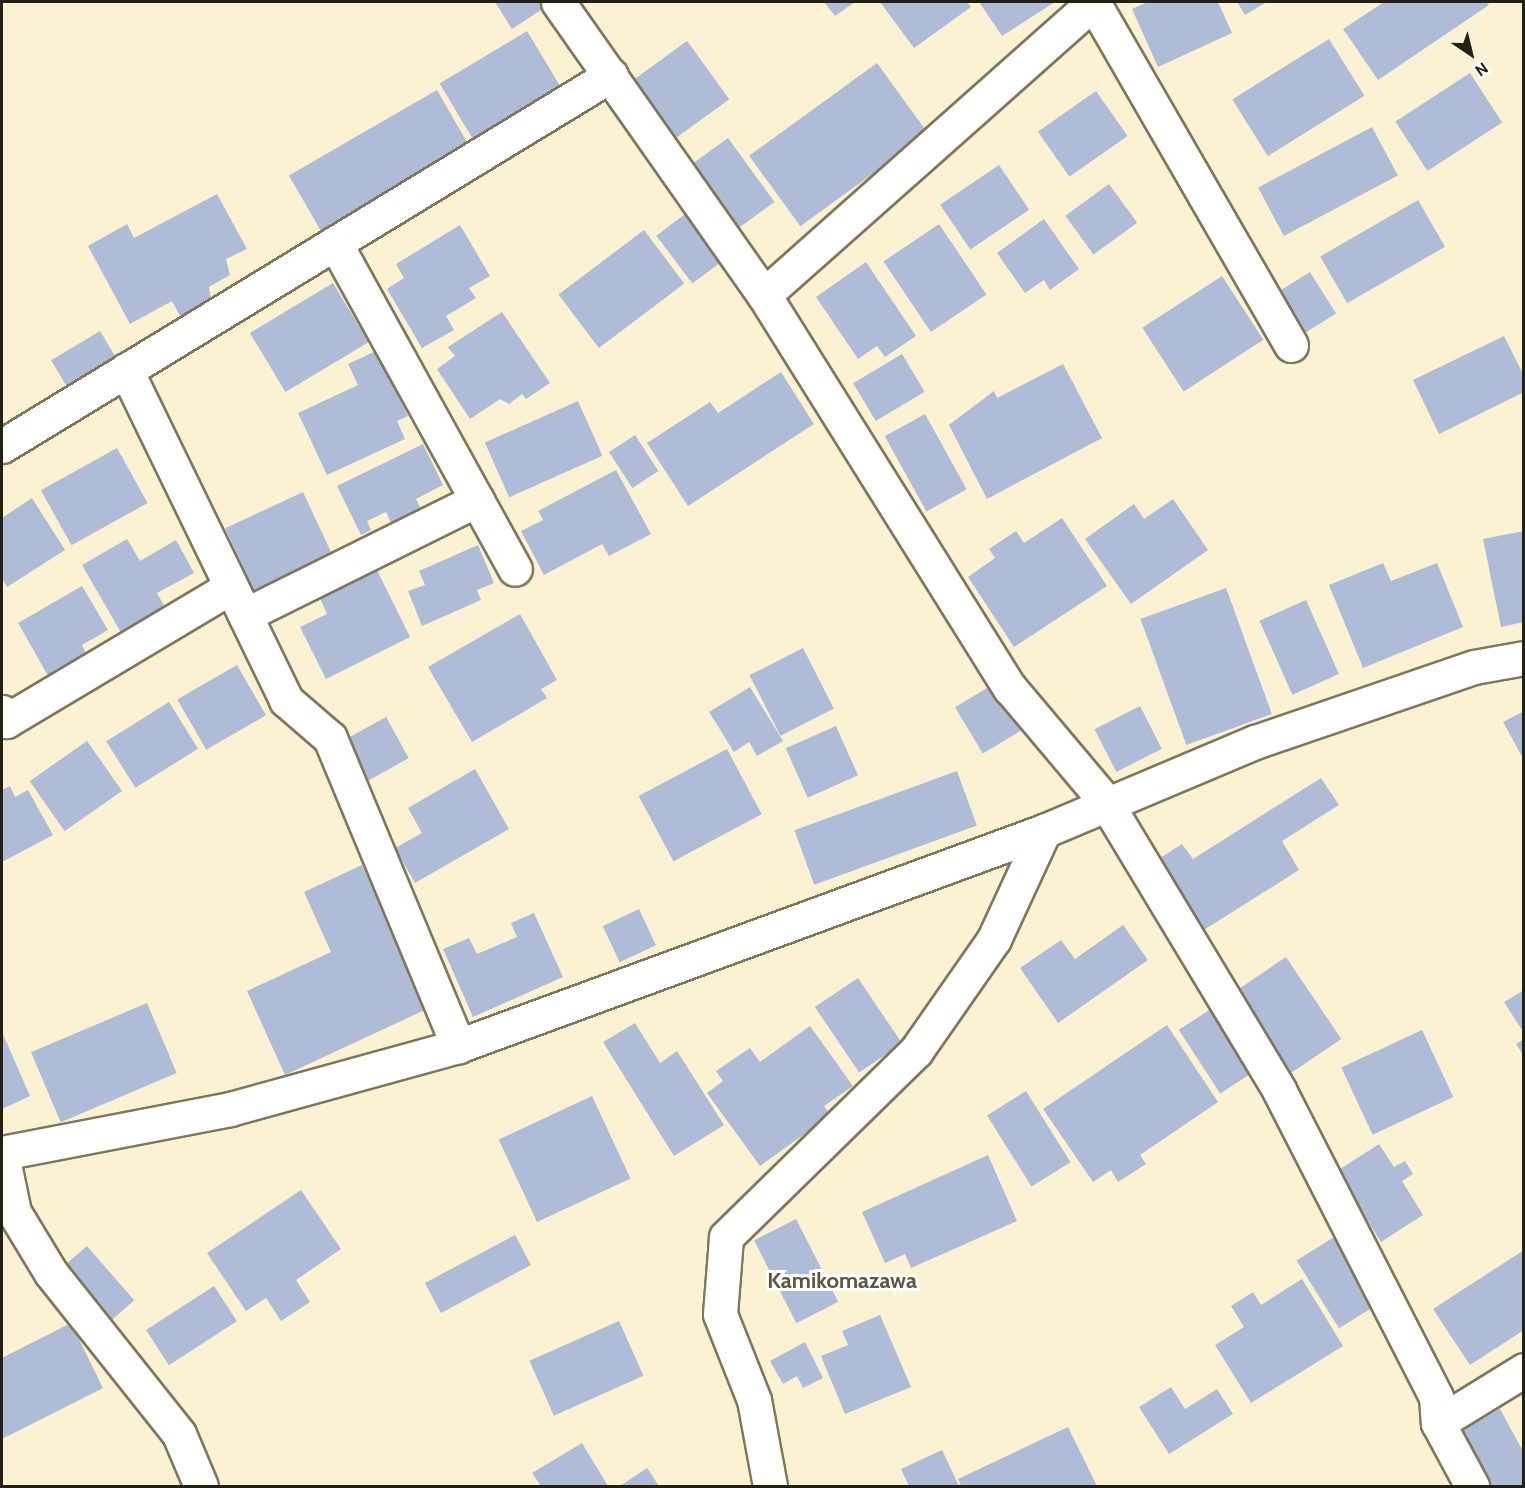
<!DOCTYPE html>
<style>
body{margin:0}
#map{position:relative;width:1525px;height:1488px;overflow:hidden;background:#fbf2d4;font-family:Cabin,sans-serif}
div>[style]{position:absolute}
.building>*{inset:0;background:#aebcd7;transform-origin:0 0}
.roads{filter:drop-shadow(2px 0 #7f775c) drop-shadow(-2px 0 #7f775c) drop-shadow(0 2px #7f775c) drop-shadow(0 -2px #7f775c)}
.street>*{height:33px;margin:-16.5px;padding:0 16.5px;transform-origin:16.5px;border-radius:16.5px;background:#fff}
span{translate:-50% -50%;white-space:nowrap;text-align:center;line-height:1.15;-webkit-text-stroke:6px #fff;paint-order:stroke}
.quarter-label{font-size:22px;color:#5f573d;font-weight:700}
.frame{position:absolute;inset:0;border:3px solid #232015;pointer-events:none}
.north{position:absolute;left:1441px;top:24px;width:60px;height:60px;-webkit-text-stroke:4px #fff;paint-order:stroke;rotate:145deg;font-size:16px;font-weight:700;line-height:24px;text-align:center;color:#232015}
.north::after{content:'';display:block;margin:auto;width:21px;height:27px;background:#232015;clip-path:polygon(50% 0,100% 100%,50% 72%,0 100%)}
</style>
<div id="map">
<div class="building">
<i style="clip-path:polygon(495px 2px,540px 2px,544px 8px,512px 29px)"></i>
<i style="clip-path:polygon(824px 2px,855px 2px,835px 16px)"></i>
<i style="clip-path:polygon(880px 2px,967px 2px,971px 7px,914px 48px)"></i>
<i style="clip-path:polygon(979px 2px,1055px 2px,1002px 36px)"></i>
<i style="clip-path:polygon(1148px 2px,1218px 2px,1232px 33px,1158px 67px,1132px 9px)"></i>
<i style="clip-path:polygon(1237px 2px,1267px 2px,1245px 15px)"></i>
<i style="clip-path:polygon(1384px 2px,1486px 2px,1489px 5px,1378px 80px,1343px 29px)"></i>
<i style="left:527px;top:31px;width:64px;height:102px;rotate:59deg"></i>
<i style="left:1329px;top:39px;width:67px;height:114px;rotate:58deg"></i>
<i style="left:687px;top:41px;width:72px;height:69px;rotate:54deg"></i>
<i style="left:877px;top:63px;width:87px;height:158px;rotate:54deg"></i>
<i style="left:1470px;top:73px;width:59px;height:89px;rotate:57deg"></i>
<i style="left:437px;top:90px;width:68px;height:171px;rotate:60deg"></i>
<i style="left:1096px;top:91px;width:55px;height:71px;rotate:55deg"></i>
<i style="left:1372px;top:127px;width:55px;height:129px;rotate:62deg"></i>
<i style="left:728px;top:138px;width:79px;height:43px;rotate:54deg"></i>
<i style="left:999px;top:165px;width:54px;height:71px;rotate:56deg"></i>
<i style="left:1109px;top:184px;width:48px;height:54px;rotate:54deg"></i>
<i style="clip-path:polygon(217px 194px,247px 249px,226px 259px,230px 275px,209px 287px,211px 299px,180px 316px,172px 301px,130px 324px,88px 246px,127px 224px,134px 238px)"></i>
<i style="left:1418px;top:200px;width:54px;height:113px;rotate:60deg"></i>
<i style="left:689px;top:211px;width:60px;height:41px;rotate:53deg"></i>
<i style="clip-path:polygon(1044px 219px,1079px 269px,1050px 290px,1044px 280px,1025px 293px,997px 253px)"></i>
<i style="left:939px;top:224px;width:85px;height:67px;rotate:56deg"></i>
<i style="clip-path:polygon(460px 225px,490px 276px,469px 288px,476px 298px,446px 316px,454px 330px,422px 348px,387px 289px,404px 278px,396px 264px)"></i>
<i style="left:644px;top:230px;width:67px;height:107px;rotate:53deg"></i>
<i style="clip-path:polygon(866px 262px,916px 336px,885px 357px,877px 346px,858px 359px,816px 297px)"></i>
<i style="left:1310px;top:272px;width:49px;height:36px;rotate:58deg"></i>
<i style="left:1222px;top:276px;width:76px;height:95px;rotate:57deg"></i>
<i style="left:333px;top:283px;width:69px;height:97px;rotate:59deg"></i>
<i style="clip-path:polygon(502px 312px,550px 383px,526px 399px,522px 394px,509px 404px,500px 399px,470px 419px,437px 369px,455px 356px,448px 347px)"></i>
<i style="left:100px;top:331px;width:33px;height:57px;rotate:59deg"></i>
<i style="clip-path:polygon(1504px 336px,1524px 376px,1524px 392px,1439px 434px,1413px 380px)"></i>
<i style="clip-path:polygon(376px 351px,408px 416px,397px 421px,405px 439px,327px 475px,298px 413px,358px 385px,348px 364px)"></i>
<i style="left:902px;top:354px;width:44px;height:57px;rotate:59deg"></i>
<i style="clip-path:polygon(1063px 364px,1102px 438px,987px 499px,949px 425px,994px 391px,997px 398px)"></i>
<i style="clip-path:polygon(781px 372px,814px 424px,688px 506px,647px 443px,710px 402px,718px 413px)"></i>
<i style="left:578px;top:401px;width:60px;height:102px;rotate:66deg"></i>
<i style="left:925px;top:414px;width:86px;height:46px;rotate:61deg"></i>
<i style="left:635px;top:435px;width:43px;height:31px;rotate:57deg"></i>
<i style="clip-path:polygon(423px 444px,443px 485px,416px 499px,426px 519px,396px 533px,386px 512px,367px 521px,371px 530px,361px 535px,337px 486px)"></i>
<i style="left:117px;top:448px;width:63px;height:87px;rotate:61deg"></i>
<i style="clip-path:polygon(616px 470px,651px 534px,609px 556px,602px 544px,544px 575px,521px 531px,543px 520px,538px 511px)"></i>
<i style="left:303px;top:492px;width:68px;height:86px;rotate:65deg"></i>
<i style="clip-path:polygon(32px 498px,65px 550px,7px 587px,2px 578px,2px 518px)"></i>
<i style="clip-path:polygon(1173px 499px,1208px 550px,1131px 604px,1085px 539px,1134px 504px,1144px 519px)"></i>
<i style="clip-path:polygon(1062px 518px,1107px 586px,1014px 647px,968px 577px,995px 558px,989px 549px,1016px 531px,1024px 543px)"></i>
<i style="clip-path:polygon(1524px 531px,1524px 622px,1501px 627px,1483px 539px)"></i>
<i style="clip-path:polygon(127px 539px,140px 561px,176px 540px,194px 573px,157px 593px,167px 611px,123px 636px,82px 565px)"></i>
<i style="clip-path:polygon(478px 545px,494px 583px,477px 590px,481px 600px,422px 626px,408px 591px,425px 585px,419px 571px)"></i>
<i style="clip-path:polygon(1383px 563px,1391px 581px,1437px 563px,1463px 627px,1363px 668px,1329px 585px)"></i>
<i style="clip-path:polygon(375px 566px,410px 637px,326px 679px,300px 627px,327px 614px,318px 594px)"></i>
<i style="clip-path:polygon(82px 586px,108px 630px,82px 645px,89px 659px,51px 681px,18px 623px)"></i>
<i style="left:1226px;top:588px;width:134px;height:91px;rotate:70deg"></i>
<i style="left:1306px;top:600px;width:81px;height:51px;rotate:66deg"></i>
<i style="clip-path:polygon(520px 614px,557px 680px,541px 689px,547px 698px,472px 742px,428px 667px)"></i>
<i style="left:803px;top:648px;width:68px;height:60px;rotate:63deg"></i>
<i style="left:237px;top:665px;width:58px;height:69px;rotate:60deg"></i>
<i style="left:997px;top:682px;width:54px;height:49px;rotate:59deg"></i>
<i style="clip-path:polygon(750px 687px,783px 741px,757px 756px,749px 742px,734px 752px,709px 712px)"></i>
<i style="left:169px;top:702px;width:55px;height:74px;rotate:58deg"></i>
<i style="left:1140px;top:706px;width:48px;height:51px;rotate:63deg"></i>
<i style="clip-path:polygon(1524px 711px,1524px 760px,1503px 722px)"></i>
<i style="left:386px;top:717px;width:47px;height:46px;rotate:61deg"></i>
<i style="left:836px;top:726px;width:54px;height:55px;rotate:66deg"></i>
<i style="left:87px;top:741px;width:61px;height:70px;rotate:55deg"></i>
<i style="left:727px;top:749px;width:74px;height:100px;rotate:62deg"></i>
<i style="clip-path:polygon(475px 769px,509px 829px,415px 883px,395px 848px,422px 833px,408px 808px)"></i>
<i style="left:957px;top:771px;width:58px;height:173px;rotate:70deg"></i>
<i style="clip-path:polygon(1321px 778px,1339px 805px,1282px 841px,1299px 870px,1202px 931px,1157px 860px,1182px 844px,1193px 859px)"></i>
<i style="clip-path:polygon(10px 786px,15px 797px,28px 790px,53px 835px,2px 862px,2px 790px)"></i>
<i style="clip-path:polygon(362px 865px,429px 1008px,285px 1075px,247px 991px,331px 952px,304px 892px)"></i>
<i style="left:639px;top:909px;width:40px;height:40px;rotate:65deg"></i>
<i style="clip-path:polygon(534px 913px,563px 977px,473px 1017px,443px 949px,469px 938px,477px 954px,517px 937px,511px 923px)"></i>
<i style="clip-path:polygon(1123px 925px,1148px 960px,1058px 1023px,1020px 968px,1061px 940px,1075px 959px)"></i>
<i style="left:1286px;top:957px;width:99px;height:66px;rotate:56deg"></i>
<i style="left:858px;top:978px;width:79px;height:52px;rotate:56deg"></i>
<i style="clip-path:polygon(1524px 990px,1524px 1033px,1504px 1002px)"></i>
<i style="left:147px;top:1003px;width:76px;height:126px;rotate:67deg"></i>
<i style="left:1214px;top:1007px;width:76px;height:42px;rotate:57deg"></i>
<i style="clip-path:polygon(635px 1023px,660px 1063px,677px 1051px,724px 1125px,674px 1156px,603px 1042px)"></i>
<i style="clip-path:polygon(1167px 1025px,1218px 1102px,1140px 1155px,1146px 1164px,1118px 1182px,1111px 1170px,1093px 1182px,1043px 1109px)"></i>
<i style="clip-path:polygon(810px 1026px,853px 1086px,824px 1106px,831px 1115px,760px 1166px,707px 1093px,723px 1081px,716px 1071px,750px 1048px,760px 1062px)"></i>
<i style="left:1422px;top:1030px;width:74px;height:89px;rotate:65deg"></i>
<i style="clip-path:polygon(2px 1032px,30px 1096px,2px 1109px)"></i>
<i style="clip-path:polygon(1524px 1039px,1524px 1056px,1516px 1044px)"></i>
<i style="left:1026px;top:1091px;width:84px;height:46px;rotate:58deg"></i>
<i style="left:592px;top:1096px;width:91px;height:103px;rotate:65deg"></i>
<i style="clip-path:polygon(1379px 1144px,1394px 1167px,1405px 1161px,1413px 1174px,1402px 1181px,1423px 1215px,1381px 1242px,1337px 1171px)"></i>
<i style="clip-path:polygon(988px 1155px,1017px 1221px,911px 1268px,905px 1254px,885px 1263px,862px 1212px)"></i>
<i style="clip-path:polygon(301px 1190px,341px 1249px,296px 1280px,310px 1302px,281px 1321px,266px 1298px,246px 1311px,207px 1253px)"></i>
<i style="left:796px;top:1219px;width:93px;height:47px;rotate:63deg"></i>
<i style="left:1339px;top:1234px;width:80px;height:50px;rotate:58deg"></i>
<i style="left:515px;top:1235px;width:34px;height:102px;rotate:62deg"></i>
<i style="left:87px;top:1246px;width:72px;height:34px;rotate:49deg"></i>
<i style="clip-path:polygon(1524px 1250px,1524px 1330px,1470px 1365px,1433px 1309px)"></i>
<i style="clip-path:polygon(1302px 1279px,1343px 1346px,1251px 1403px,1215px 1345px,1244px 1327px,1231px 1306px,1253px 1292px,1261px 1305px)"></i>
<i style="left:214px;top:1286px;width:42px;height:81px;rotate:57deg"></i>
<i style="clip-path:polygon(880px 1315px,911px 1387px,845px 1414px,821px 1356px,848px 1345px,842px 1331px)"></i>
<i style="left:619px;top:1321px;width:60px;height:98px;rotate:66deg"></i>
<i style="clip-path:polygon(71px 1323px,103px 1388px,2px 1439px,2px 1358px)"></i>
<i style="clip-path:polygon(805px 1342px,823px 1378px,803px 1388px,797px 1376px,783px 1384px,770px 1361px)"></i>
<i style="clip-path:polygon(1171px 1387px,1185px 1409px,1217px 1389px,1233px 1414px,1169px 1454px,1139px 1407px)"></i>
<i style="clip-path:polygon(1500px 1409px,1524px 1453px,1524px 1486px,1489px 1486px,1459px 1432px)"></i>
<i style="clip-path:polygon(1068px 1427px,1097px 1486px,961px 1486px,958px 1479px)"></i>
<i style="clip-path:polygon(582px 1443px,608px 1486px,541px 1486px,532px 1473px)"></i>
<i style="clip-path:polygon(942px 1450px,959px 1486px,909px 1486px,901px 1469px)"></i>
<i style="clip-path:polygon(647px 1468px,659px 1486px,620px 1486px)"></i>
</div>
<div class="roads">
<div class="street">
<i style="left:558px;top:2px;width:358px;rotate:54.9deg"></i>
<i style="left:764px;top:295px;width:464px;rotate:58deg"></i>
<i style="left:1010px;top:688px;width:148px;rotate:49.9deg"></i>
<i style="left:1105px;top:801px;width:337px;rotate:58.9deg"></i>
<i style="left:1279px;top:1090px;width:345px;rotate:62.9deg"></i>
<i style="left:1436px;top:1397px;width:26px;rotate:86deg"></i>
<i style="left:1438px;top:1423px;width:72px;rotate:61.6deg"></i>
<i style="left:1093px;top:2px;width:396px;rotate:60deg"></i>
<i style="left:335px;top:243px;width:372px;rotate:61.1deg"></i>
<i style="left:764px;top:295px;width:441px;rotate:-41.6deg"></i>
<i style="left:126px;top:370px;width:367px;rotate:64.1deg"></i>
<i style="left:286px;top:700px;width:58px;rotate:40.8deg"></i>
<i style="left:330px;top:738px;width:334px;rotate:67.4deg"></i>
<i style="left:2px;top:446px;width:713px;rotate:-31.35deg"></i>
<i style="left:245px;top:615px;width:259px;rotate:-26.4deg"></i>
<i style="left:2px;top:712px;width:10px;rotate:66deg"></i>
<i style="left:6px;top:721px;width:262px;rotate:-30.8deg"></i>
<i style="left:2px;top:1153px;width:232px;rotate:-10.9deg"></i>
<i style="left:230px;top:1109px;width:237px;rotate:-15.4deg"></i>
<i style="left:458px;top:1046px;width:624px;rotate:-20.15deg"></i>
<i style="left:1044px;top:831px;width:229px;rotate:-22.9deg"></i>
<i style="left:1255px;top:742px;width:231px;rotate:-18.9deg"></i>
<i style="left:1474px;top:667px;width:51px;rotate:-10.2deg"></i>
<i style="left:2px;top:1154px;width:59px;rotate:78.3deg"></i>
<i style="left:14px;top:1212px;width:71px;rotate:58.8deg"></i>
<i style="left:51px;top:1273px;width:206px;rotate:51.5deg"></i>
<i style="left:179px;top:1434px;width:56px;rotate:67.1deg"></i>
<i style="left:1438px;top:1423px;width:101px;rotate:-31.6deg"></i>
<i style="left:770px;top:1486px;width:87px;rotate:-100.5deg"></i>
<i style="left:754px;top:1400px;width:92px;rotate:-111.6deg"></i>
<i style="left:720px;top:1314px;width:77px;rotate:-85.5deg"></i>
<i style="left:726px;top:1237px;width:266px;rotate:-44.4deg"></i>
<i style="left:916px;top:1051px;width:136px;rotate:-55.1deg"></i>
<i style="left:994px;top:939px;width:119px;rotate:-65.2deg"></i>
</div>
</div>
<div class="quarter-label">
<span style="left:842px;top:1281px">Kamikomazawa</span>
</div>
<div class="frame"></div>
<div class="north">N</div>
</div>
